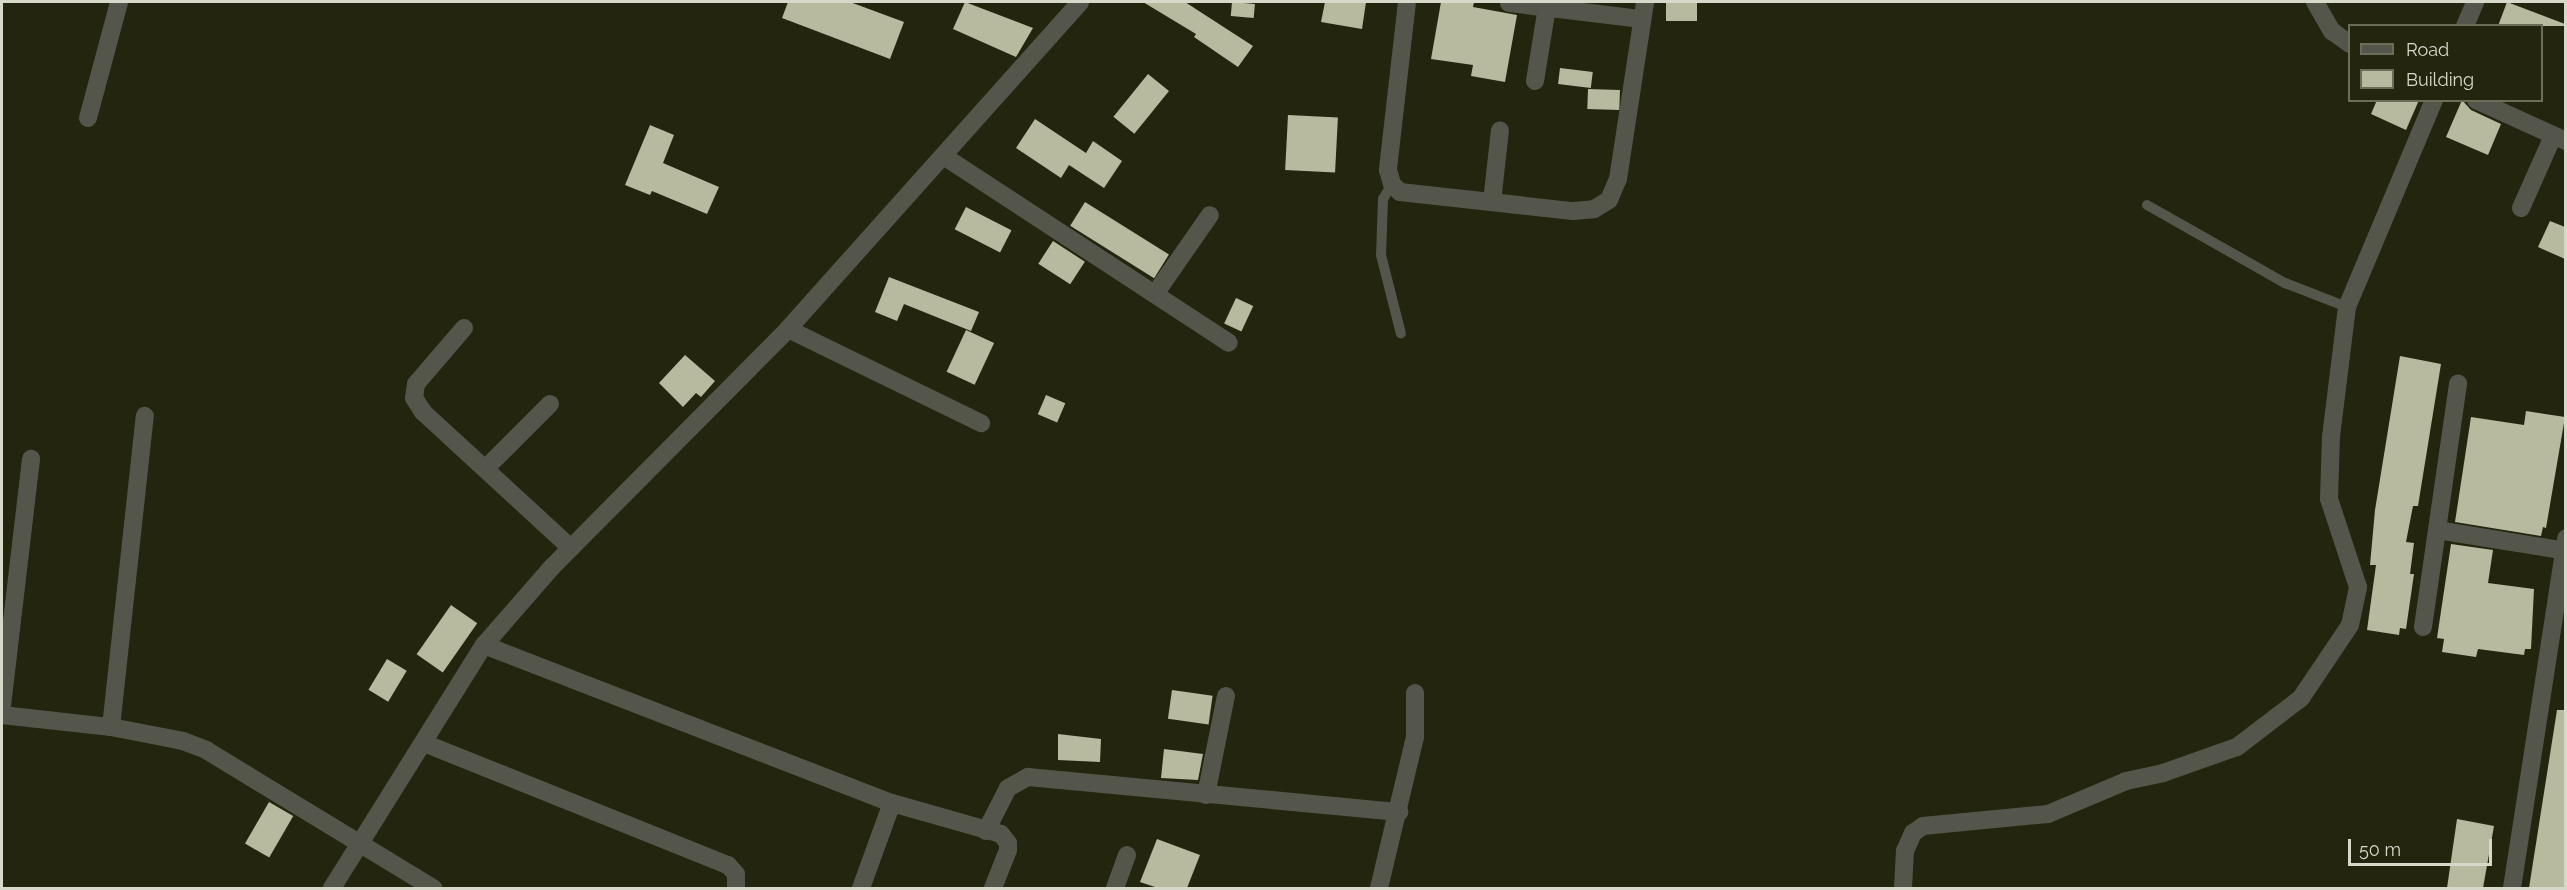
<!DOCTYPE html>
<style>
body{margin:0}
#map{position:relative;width:2567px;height:890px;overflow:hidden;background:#23250e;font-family:Raleway,sans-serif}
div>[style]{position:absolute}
.building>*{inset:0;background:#b7ba9e;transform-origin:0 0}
.lane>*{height:10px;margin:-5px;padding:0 5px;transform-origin:5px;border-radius:5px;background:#54564b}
.street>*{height:18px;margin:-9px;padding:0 9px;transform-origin:9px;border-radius:9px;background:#54564b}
span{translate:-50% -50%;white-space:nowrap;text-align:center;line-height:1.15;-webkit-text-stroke:6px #23250e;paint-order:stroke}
.frame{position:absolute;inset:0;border:3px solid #d6d8ca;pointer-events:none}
.legend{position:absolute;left:2348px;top:24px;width:195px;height:78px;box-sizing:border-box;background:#23250e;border:2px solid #6b6d59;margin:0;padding:8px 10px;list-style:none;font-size:18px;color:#d6d8ca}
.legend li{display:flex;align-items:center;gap:12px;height:30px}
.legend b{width:30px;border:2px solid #6b6d59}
.scale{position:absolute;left:2348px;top:839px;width:144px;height:27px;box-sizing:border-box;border:3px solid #d6d8ca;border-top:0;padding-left:8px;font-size:18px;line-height:21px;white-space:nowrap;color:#d6d8ca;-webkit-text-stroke:4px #23250e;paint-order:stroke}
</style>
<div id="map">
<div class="building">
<i style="clip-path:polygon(788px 2px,850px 2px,904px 22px,890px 59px,782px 18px)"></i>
<i style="clip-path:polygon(965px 2px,1033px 28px,1016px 57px,953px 29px)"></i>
<i style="clip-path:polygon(1143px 2px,1185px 2px,1253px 46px,1238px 67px,1194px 37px,1196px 34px)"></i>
<i style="left:1232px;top:2px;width:23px;height:14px;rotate:5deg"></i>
<i style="clip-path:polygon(1325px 2px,1366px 2px,1362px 29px,1321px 22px)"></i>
<i style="clip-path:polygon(1441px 2px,1474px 2px,1473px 7px,1517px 15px,1505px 82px,1471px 76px,1473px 65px,1431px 59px)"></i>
<i style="left:1666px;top:2px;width:31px;height:19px"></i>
<i style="clip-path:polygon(2507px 2px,2565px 24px,2565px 26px,2498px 26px)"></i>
<i style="left:1560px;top:68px;width:33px;height:16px;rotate:7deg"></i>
<i style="left:1148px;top:74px;width:27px;height:55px;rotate:39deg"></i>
<i style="left:1588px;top:89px;width:32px;height:20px;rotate:2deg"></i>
<i style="clip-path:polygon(2377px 100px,2419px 100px,2406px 130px,2371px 114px)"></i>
<i style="clip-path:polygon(2462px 100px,2471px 110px,2501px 124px,2488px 155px,2446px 137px)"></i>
<i style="left:1288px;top:115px;width:50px;height:55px;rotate:3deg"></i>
<i style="clip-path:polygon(1035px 119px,1086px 153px,1093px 141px,1122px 161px,1104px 188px,1069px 165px,1061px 178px,1016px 148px)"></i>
<i style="clip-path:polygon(650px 125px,674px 135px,663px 163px,719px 187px,707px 214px,652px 191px,650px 195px,625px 185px)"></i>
<i style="left:1085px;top:202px;width:99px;height:28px;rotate:32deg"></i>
<i style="left:966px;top:207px;width:51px;height:25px;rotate:27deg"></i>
<i style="clip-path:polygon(2550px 221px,2565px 227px,2565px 259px,2538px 247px)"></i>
<i style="left:1053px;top:241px;width:38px;height:27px;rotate:33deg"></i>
<i style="clip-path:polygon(889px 277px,979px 312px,971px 331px,904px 304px,897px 321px,875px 312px)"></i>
<i style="left:1236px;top:298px;width:19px;height:28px;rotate:25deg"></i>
<i style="left:966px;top:330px;width:31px;height:46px;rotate:25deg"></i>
<i style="clip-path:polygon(685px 355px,715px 381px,701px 397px,696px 393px,683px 407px,659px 383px)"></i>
<i style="clip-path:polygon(2400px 356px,2441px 364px,2418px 506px,2413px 506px,2406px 542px,2414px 543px,2410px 574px,2414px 574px,2406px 629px,2400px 628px,2399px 635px,2367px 630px,2376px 565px,2370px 565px,2375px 510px)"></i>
<i style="left:1046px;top:395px;width:21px;height:21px;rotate:23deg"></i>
<i style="clip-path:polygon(2526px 411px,2565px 417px,2546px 528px,2543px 527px,2541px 536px,2455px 522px,2471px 417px,2524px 425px)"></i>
<i style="clip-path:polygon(2451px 544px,2493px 550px,2488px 583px,2534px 589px,2531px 649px,2525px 649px,2524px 655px,2478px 649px,2476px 657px,2442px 652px,2444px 639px,2437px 638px)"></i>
<i style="left:451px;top:605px;width:32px;height:60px;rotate:35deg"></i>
<i style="left:387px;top:659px;width:23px;height:36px;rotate:31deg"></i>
<i style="left:1172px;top:690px;width:41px;height:29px;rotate:8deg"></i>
<i style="clip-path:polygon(2557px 710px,2565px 710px,2565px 888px,2529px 888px)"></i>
<i style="clip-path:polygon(1058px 734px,1101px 739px,1100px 762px,1058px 760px)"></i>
<i style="clip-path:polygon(1164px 749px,1203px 754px,1198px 780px,1161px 778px)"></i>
<i style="left:269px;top:802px;width:28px;height:48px;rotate:30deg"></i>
<i style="clip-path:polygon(2457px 819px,2494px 826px,2483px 888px,2447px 888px)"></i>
<i style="clip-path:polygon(1157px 839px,1200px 855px,1187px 888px,1158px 888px,1140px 882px)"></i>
</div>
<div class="lane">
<i style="left:1392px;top:184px;width:17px;rotate:121deg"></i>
<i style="left:1383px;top:199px;width:56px;rotate:92deg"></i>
<i style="left:1381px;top:255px;width:81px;rotate:75.8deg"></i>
<i style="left:2147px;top:205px;width:159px;rotate:29.5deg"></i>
<i style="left:2285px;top:283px;width:66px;rotate:21.2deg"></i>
</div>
<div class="street">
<i style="left:1407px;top:2px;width:169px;rotate:96.5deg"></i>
<i style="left:1388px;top:170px;width:15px;rotate:74deg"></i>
<i style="left:1392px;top:184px;width:11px;rotate:45deg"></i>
<i style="left:1400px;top:192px;width:174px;rotate:6.3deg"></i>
<i style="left:1573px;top:211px;width:21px;rotate:-5deg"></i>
<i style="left:1594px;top:209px;width:17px;rotate:-31deg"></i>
<i style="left:1609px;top:200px;width:23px;rotate:-67deg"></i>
<i style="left:1618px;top:179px;width:179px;rotate:-81.3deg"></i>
<i style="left:2315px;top:2px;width:34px;rotate:60deg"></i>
<i style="left:2332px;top:31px;width:22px;rotate:36deg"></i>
<i style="left:1509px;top:3px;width:134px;rotate:6.9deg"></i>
<i style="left:2465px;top:26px;width:26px;rotate:-67deg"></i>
<i style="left:1535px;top:81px;width:75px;rotate:-80.8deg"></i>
<i style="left:2476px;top:100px;width:99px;rotate:24.5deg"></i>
<i style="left:88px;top:118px;width:120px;rotate:-75deg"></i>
<i style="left:945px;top:157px;width:339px;rotate:33.2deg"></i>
<i style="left:1492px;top:202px;width:72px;rotate:-83.7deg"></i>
<i style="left:2521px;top:208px;width:79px;rotate:-66deg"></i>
<i style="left:1155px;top:294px;width:96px;rotate:-55.2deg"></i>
<i style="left:464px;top:328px;width:74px;rotate:130.6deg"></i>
<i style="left:416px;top:384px;width:14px;rotate:98deg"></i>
<i style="left:414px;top:398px;width:17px;rotate:57deg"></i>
<i style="left:423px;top:412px;width:201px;rotate:42.6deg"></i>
<i style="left:788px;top:329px;width:215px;rotate:26deg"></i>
<i style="left:485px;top:469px;width:92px;rotate:-45deg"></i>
<i style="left:2437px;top:530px;width:131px;rotate:9.2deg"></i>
<i style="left:2423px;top:627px;width:246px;rotate:-81.8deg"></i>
<i style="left:484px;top:645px;width:438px;rotate:21.2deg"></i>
<i style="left:892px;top:803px;width:113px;rotate:15.9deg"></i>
<i style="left:1001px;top:834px;width:11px;rotate:52deg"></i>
<i style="left:1008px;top:843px;width:7px;rotate:90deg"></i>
<i style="left:1008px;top:850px;width:41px;rotate:111.5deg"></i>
<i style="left:2px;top:706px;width:249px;rotate:-83.3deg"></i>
<i style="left:2px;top:715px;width:110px;rotate:6.3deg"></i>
<i style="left:111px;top:727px;width:73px;rotate:11deg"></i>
<i style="left:183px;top:741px;width:25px;rotate:21deg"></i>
<i style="left:206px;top:750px;width:266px;rotate:31.3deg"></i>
<i style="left:111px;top:727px;width:313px;rotate:-83.8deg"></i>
<i style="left:424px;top:743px;width:328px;rotate:21.9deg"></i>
<i style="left:728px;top:865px;width:12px;rotate:48deg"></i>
<i style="left:736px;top:874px;width:14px;rotate:90deg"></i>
<i style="left:1206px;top:795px;width:101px;rotate:-78.6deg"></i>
<i style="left:986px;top:831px;width:48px;rotate:-62.9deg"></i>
<i style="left:1008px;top:788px;width:23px;rotate:-29deg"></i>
<i style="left:1028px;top:777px;width:373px;rotate:5.4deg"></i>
<i style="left:332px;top:888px;width:287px;rotate:-58deg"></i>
<i style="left:484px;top:645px;width:103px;rotate:-48.9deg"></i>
<i style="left:552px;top:567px;width:335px;rotate:-45.2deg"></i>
<i style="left:788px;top:329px;width:438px;rotate:-48.2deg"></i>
<i style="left:861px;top:888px;width:90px;rotate:-70deg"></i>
<i style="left:1115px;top:888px;width:35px;rotate:-70deg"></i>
<i style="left:1379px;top:888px;width:155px;rotate:-76.6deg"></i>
<i style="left:1415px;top:737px;width:44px;rotate:-90deg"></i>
<i style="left:1903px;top:888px;width:37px;rotate:-87deg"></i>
<i style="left:1905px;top:851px;width:20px;rotate:-66deg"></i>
<i style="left:1913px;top:833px;width:12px;rotate:-35deg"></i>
<i style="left:1923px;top:826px;width:126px;rotate:-5.5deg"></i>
<i style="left:2048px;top:814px;width:85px;rotate:-22.9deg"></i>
<i style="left:2126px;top:781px;width:38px;rotate:-12deg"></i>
<i style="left:2163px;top:773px;width:78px;rotate:-19.4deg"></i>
<i style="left:2237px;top:747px;width:81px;rotate:-37.4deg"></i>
<i style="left:2301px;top:698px;width:88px;rotate:-56.1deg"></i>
<i style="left:2350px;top:625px;width:39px;rotate:-78deg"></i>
<i style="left:2358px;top:587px;width:93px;rotate:-108.2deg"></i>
<i style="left:2329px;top:499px;width:62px;rotate:-88.2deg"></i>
<i style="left:2331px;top:437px;width:131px;rotate:-83deg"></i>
<i style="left:2347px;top:307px;width:225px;rotate:-67.2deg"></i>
<i style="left:2512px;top:888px;width:354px;rotate:-81.2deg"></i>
</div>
<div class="frame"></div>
<ul class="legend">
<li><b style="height:8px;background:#54564b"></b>Road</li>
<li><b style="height:16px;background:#b7ba9e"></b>Building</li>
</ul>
<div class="scale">50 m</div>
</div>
